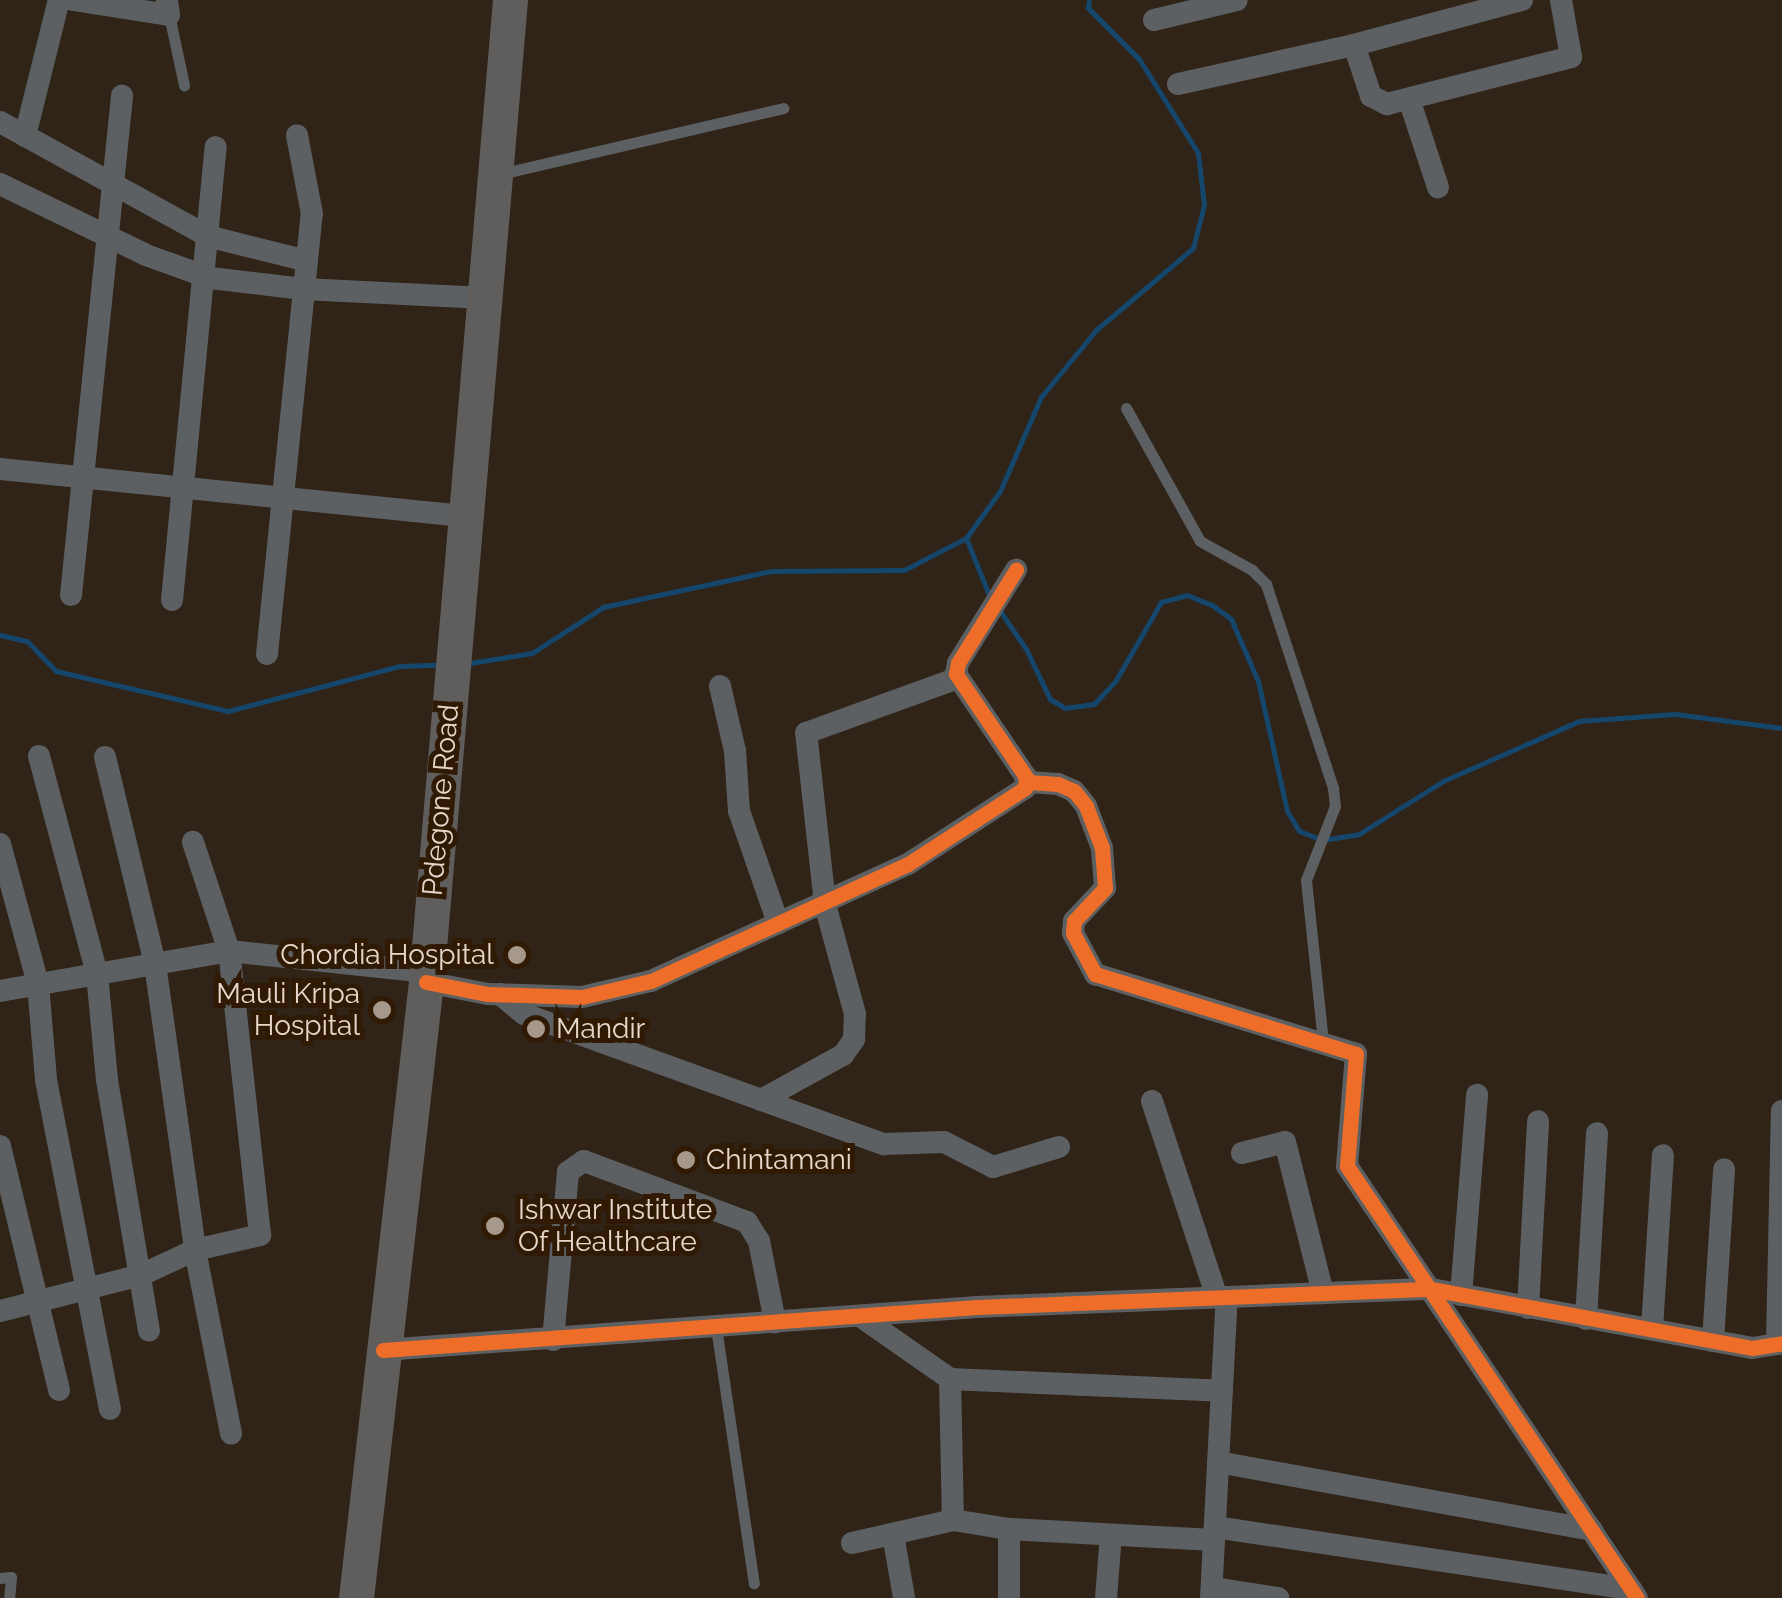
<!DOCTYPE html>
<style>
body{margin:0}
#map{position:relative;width:1782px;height:1598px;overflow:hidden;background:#302318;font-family:Raleway,sans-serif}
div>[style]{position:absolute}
.stream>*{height:5px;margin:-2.5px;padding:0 2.5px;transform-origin:2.5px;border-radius:2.5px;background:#15466c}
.service>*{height:11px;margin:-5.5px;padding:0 5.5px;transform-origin:5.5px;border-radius:5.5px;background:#5d6062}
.minor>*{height:22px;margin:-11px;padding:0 11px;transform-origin:11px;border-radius:11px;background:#5d6062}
.trunk>*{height:35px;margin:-17.5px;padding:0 17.5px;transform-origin:17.5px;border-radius:17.5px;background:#5f5e5c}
.cycleway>*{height:15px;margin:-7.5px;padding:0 7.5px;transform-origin:7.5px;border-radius:7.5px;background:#ee6e29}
.dots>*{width:28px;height:28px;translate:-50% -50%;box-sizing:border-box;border:5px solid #301a04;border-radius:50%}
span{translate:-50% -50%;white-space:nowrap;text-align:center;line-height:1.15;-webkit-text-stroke:10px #301a04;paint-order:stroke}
.street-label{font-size:28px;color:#e7d7ca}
.poi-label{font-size:28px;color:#e7d7ca}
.right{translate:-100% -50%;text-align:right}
.left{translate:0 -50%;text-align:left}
</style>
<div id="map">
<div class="stream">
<i style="left:966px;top:538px;width:67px;rotate:68deg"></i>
<i style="left:998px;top:608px;width:50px;rotate:55.7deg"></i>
<i style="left:1026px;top:649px;width:55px;rotate:64.4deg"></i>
<i style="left:1050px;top:699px;width:17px;rotate:31deg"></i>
<i style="left:1065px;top:708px;width:29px;rotate:-8deg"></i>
<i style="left:1094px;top:704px;width:33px;rotate:-47deg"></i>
<i style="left:1116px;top:680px;width:90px;rotate:-60deg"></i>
<i style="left:1161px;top:602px;width:27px;rotate:-15deg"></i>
<i style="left:1187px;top:595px;width:27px;rotate:22deg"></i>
<i style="left:1212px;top:605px;width:24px;rotate:36deg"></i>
<i style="left:1231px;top:619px;width:68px;rotate:66.5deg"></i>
<i style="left:1258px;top:681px;width:133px;rotate:77.4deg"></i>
<i style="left:1287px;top:811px;width:23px;rotate:59deg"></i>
<i style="left:1299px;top:831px;width:25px;rotate:21deg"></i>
<i style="left:1322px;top:840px;width:37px;rotate:-9deg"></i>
<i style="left:1359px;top:834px;width:99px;rotate:-32.2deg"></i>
<i style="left:1443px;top:781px;width:149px;rotate:-23.8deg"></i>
<i style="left:1579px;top:721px;width:96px;rotate:-4.2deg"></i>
<i style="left:1675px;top:714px;width:108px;rotate:7.5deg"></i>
<i style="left:0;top:635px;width:28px;rotate:13deg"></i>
<i style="left:27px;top:641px;width:42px;rotate:46deg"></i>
<i style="left:56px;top:671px;width:177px;rotate:13.1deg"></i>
<i style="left:228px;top:711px;width:178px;rotate:-14.7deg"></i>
<i style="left:400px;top:666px;width:38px;rotate:-2deg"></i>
<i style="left:464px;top:664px;width:69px;rotate:-9.2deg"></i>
<i style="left:532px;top:653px;width:85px;rotate:-32.9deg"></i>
<i style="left:603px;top:607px;width:172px;rotate:-12.1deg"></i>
<i style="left:771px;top:571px;width:133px;rotate:-0.4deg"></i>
<i style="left:904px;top:570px;width:70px;rotate:-27.3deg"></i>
<i style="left:966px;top:538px;width:58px;rotate:-54.1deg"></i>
<i style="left:1000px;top:491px;width:103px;rotate:-66.4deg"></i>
<i style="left:1041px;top:397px;width:87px;rotate:-50.6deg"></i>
<i style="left:1096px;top:330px;width:127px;rotate:-40.2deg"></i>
<i style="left:1193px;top:248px;width:44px;rotate:-75.7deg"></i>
<i style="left:1204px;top:205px;width:52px;rotate:-96.6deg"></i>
<i style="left:1198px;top:153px;width:111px;rotate:-122.1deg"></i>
<i style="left:1139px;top:59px;width:72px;rotate:-135deg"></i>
<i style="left:1088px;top:8px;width:8px;rotate:-83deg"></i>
</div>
<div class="service">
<i style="left:169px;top:15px;width:72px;rotate:77.9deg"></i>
<i style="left:500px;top:174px;width:291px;rotate:-13.1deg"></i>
<i style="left:1126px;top:408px;width:152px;rotate:60.9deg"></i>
<i style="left:1200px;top:541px;width:60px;rotate:29.1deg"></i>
<i style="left:1252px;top:570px;width:20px;rotate:45deg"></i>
<i style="left:1266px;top:584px;width:215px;rotate:71.8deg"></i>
<i style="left:1333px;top:788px;width:18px;rotate:84deg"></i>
<i style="left:1335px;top:806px;width:79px;rotate:111.4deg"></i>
<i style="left:1306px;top:880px;width:164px;rotate:84deg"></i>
<i style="left:716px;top:1327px;width:259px;rotate:81.6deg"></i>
<i style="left:0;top:1578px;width:11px;rotate:-5deg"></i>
<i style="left:11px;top:1577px;width:21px;rotate:95deg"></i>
</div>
<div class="minor">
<i style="left:73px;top:0;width:97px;rotate:8.9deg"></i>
<i style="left:169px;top:15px;width:15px;rotate:-98deg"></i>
<i style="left:1154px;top:20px;width:85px;rotate:-13.5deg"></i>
<i style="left:1354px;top:45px;width:54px;rotate:71.6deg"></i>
<i style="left:1371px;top:96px;width:18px;rotate:27deg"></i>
<i style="left:1387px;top:104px;width:190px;rotate:-14.3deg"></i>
<i style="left:1571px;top:57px;width:58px;rotate:-100deg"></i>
<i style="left:1178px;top:84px;width:180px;rotate:-12.5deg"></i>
<i style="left:1354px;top:45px;width:174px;rotate:-15deg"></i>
<i style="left:1409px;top:99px;width:93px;rotate:71.8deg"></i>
<i style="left:0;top:122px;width:236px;rotate:28.8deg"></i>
<i style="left:207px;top:236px;width:103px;rotate:14deg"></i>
<i style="left:25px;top:136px;width:140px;rotate:-76deg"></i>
<i style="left:0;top:184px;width:162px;rotate:25.9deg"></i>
<i style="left:146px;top:255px;width:68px;rotate:19.8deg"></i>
<i style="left:210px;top:278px;width:94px;rotate:6.7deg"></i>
<i style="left:303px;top:289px;width:182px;rotate:2.8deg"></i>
<i style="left:0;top:469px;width:468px;rotate:5.8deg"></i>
<i style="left:71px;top:595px;width:502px;rotate:-84.16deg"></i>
<i style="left:172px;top:600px;width:455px;rotate:-84.5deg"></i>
<i style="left:267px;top:654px;width:442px;rotate:-84.2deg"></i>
<i style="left:312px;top:214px;width:80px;rotate:-100.8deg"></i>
<i style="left:720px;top:686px;width:67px;rotate:77deg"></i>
<i style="left:735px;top:751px;width:60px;rotate:86.2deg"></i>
<i style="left:739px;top:811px;width:119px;rotate:70.8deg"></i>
<i style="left:39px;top:756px;width:226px;rotate:75.1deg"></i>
<i style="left:97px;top:974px;width:106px;rotate:84.6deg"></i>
<i style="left:107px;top:1080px;width:254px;rotate:80.5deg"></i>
<i style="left:105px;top:757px;width:213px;rotate:76.4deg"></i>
<i style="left:155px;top:964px;width:289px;rotate:82deg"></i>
<i style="left:195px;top:1250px;width:187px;rotate:78.9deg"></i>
<i style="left:1028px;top:782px;width:30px;rotate:4deg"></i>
<i style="left:1058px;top:784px;width:17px;rotate:24deg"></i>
<i style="left:1074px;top:791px;width:19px;rotate:51deg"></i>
<i style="left:1086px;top:806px;width:45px;rotate:69.1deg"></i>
<i style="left:1102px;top:848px;width:40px;rotate:85.7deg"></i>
<i style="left:1105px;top:888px;width:45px;rotate:133.2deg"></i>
<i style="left:1074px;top:921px;width:12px;rotate:95deg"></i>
<i style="left:1073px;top:933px;width:47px;rotate:61.8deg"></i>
<i style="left:1095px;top:974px;width:273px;rotate:17deg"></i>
<i style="left:1356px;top:1054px;width:112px;rotate:94.6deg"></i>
<i style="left:1347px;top:1166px;width:520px;rotate:56.13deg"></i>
<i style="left:0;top:844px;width:145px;rotate:74.8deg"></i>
<i style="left:38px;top:984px;width:96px;rotate:85.2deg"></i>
<i style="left:46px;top:1080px;width:335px;rotate:79deg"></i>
<i style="left:426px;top:982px;width:63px;rotate:11deg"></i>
<i style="left:488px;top:994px;width:94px;rotate:1.8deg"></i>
<i style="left:582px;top:997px;width:71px;rotate:-13.1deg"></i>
<i style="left:651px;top:981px;width:282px;rotate:-24.5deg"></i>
<i style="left:908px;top:864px;width:140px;rotate:-33deg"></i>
<i style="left:1025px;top:788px;width:11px;rotate:-85deg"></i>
<i style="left:1026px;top:777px;width:125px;rotate:-124.2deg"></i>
<i style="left:956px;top:674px;width:11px;rotate:-80deg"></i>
<i style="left:958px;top:663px;width:110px;rotate:-58.1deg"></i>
<i style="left:0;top:991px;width:232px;rotate:-9.9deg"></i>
<i style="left:229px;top:951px;width:199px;rotate:6.1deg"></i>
<i style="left:500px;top:994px;width:31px;rotate:40deg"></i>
<i style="left:524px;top:1014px;width:383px;rotate:19.9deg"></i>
<i style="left:884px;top:1144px;width:60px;rotate:-1.9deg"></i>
<i style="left:944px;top:1142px;width:55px;rotate:27deg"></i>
<i style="left:993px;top:1167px;width:69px;rotate:-16.9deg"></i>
<i style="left:761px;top:1100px;width:94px;rotate:-28.8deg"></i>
<i style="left:843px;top:1055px;width:19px;rotate:-55deg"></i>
<i style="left:854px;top:1039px;width:25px;rotate:-88deg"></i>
<i style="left:855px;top:1014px;width:114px;rotate:-105.3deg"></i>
<i style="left:825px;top:904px;width:172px;rotate:-96.3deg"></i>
<i style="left:806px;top:733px;width:162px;rotate:-19.9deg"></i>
<i style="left:1152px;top:1101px;width:207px;rotate:71.7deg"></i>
<i style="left:0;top:1146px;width:251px;rotate:76.4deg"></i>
<i style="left:1242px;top:1153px;width:44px;rotate:-14.3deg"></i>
<i style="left:1285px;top:1142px;width:156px;rotate:75.9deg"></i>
<i style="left:1461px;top:1295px;width:201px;rotate:-85.4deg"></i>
<i style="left:1528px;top:1308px;width:187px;rotate:-86.9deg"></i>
<i style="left:0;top:1311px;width:146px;rotate:-14.3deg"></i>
<i style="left:141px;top:1275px;width:60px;rotate:-24.8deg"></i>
<i style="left:195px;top:1250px;width:67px;rotate:-13deg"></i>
<i style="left:260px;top:1235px;width:286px;rotate:-96.2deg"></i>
<i style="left:229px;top:951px;width:115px;rotate:-108.3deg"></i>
<i style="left:860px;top:1316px;width:110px;rotate:35deg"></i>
<i style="left:950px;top:1379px;width:141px;rotate:88.8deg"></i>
<i style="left:953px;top:1520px;width:57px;rotate:9.1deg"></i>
<i style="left:1009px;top:1529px;width:69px;rotate:90deg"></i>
<i style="left:1586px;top:1319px;width:186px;rotate:-86.6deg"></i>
<i style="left:1652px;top:1329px;width:174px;rotate:-86.4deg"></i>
<i style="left:553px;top:1340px;width:169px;rotate:-84.9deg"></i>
<i style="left:568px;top:1172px;width:19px;rotate:-35deg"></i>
<i style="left:584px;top:1161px;width:174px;rotate:20.5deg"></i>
<i style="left:747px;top:1222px;width:22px;rotate:58deg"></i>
<i style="left:759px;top:1241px;width:83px;rotate:78.8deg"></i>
<i style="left:1713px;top:1341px;width:172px;rotate:-86.3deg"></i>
<i style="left:1777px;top:1344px;width:233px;rotate:-88.8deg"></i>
<i style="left:383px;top:1350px;width:596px;rotate:-4.14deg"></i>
<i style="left:977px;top:1307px;width:454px;rotate:-2.3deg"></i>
<i style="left:1431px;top:1289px;width:326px;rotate:10.4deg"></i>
<i style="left:1752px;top:1348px;width:30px;rotate:-9deg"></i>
<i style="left:950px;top:1379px;width:272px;rotate:2.5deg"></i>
<i style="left:1218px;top:1462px;width:380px;rotate:10.3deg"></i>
<i style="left:1215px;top:1527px;width:421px;rotate:8.5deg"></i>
<i style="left:1009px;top:1529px;width:205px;rotate:3.1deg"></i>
<i style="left:893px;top:1534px;width:65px;rotate:80.2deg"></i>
<i style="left:852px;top:1543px;width:104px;rotate:-12.8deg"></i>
<i style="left:1212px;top:1588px;width:67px;rotate:8.6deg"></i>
<i style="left:1106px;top:1598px;width:63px;rotate:-85.5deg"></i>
<i style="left:1211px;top:1598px;width:301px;rotate:-87deg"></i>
</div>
<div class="trunk">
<i style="left:356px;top:1598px;width:620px;rotate:-83.52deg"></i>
<i style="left:426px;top:982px;width:986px;rotate:-85.11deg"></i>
</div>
<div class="cycleway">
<i style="left:1028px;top:782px;width:30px;rotate:4deg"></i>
<i style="left:1058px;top:784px;width:17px;rotate:24deg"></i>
<i style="left:1074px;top:791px;width:19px;rotate:51deg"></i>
<i style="left:1086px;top:806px;width:45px;rotate:69.1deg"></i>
<i style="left:1102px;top:848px;width:40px;rotate:85.7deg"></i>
<i style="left:1105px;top:888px;width:45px;rotate:133.2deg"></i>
<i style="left:1074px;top:921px;width:12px;rotate:95deg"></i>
<i style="left:1073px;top:933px;width:47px;rotate:61.8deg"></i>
<i style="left:1095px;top:974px;width:273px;rotate:17deg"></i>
<i style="left:1356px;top:1054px;width:112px;rotate:94.6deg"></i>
<i style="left:1347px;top:1166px;width:520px;rotate:56.13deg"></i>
<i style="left:426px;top:982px;width:63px;rotate:11deg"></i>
<i style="left:488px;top:994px;width:94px;rotate:1.8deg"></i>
<i style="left:582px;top:997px;width:71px;rotate:-13.1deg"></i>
<i style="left:651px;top:981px;width:282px;rotate:-24.5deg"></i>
<i style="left:908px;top:864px;width:140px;rotate:-33deg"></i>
<i style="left:1025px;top:788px;width:11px;rotate:-85deg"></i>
<i style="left:1026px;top:777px;width:125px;rotate:-124.2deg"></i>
<i style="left:956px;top:674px;width:11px;rotate:-80deg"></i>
<i style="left:958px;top:663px;width:110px;rotate:-58.1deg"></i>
<i style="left:383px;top:1350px;width:596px;rotate:-4.14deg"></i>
<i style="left:977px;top:1307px;width:454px;rotate:-2.3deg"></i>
<i style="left:1431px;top:1289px;width:326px;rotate:10.4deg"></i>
<i style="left:1752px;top:1348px;width:30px;rotate:-9deg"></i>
</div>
<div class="dots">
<i style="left:517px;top:955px;background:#a7988c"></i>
<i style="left:382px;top:1010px;background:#a7988c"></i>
<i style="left:536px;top:1029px;background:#a7988c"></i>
<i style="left:686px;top:1160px;background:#a7988c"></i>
<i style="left:495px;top:1226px;background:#a7988c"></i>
</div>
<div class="street-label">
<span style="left:441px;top:800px;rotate:-85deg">Pdegone Road</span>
</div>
<div class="poi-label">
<span class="right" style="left:494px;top:955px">Chordia Hospital</span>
<span class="right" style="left:360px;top:1010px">Mauli Kripa<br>Hospital</span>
<span class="left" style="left:556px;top:1029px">Mandir</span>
<span class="left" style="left:706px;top:1160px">Chintamani</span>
<span class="left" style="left:518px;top:1226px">Ishwar Institute<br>Of Healthcare</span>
</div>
</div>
